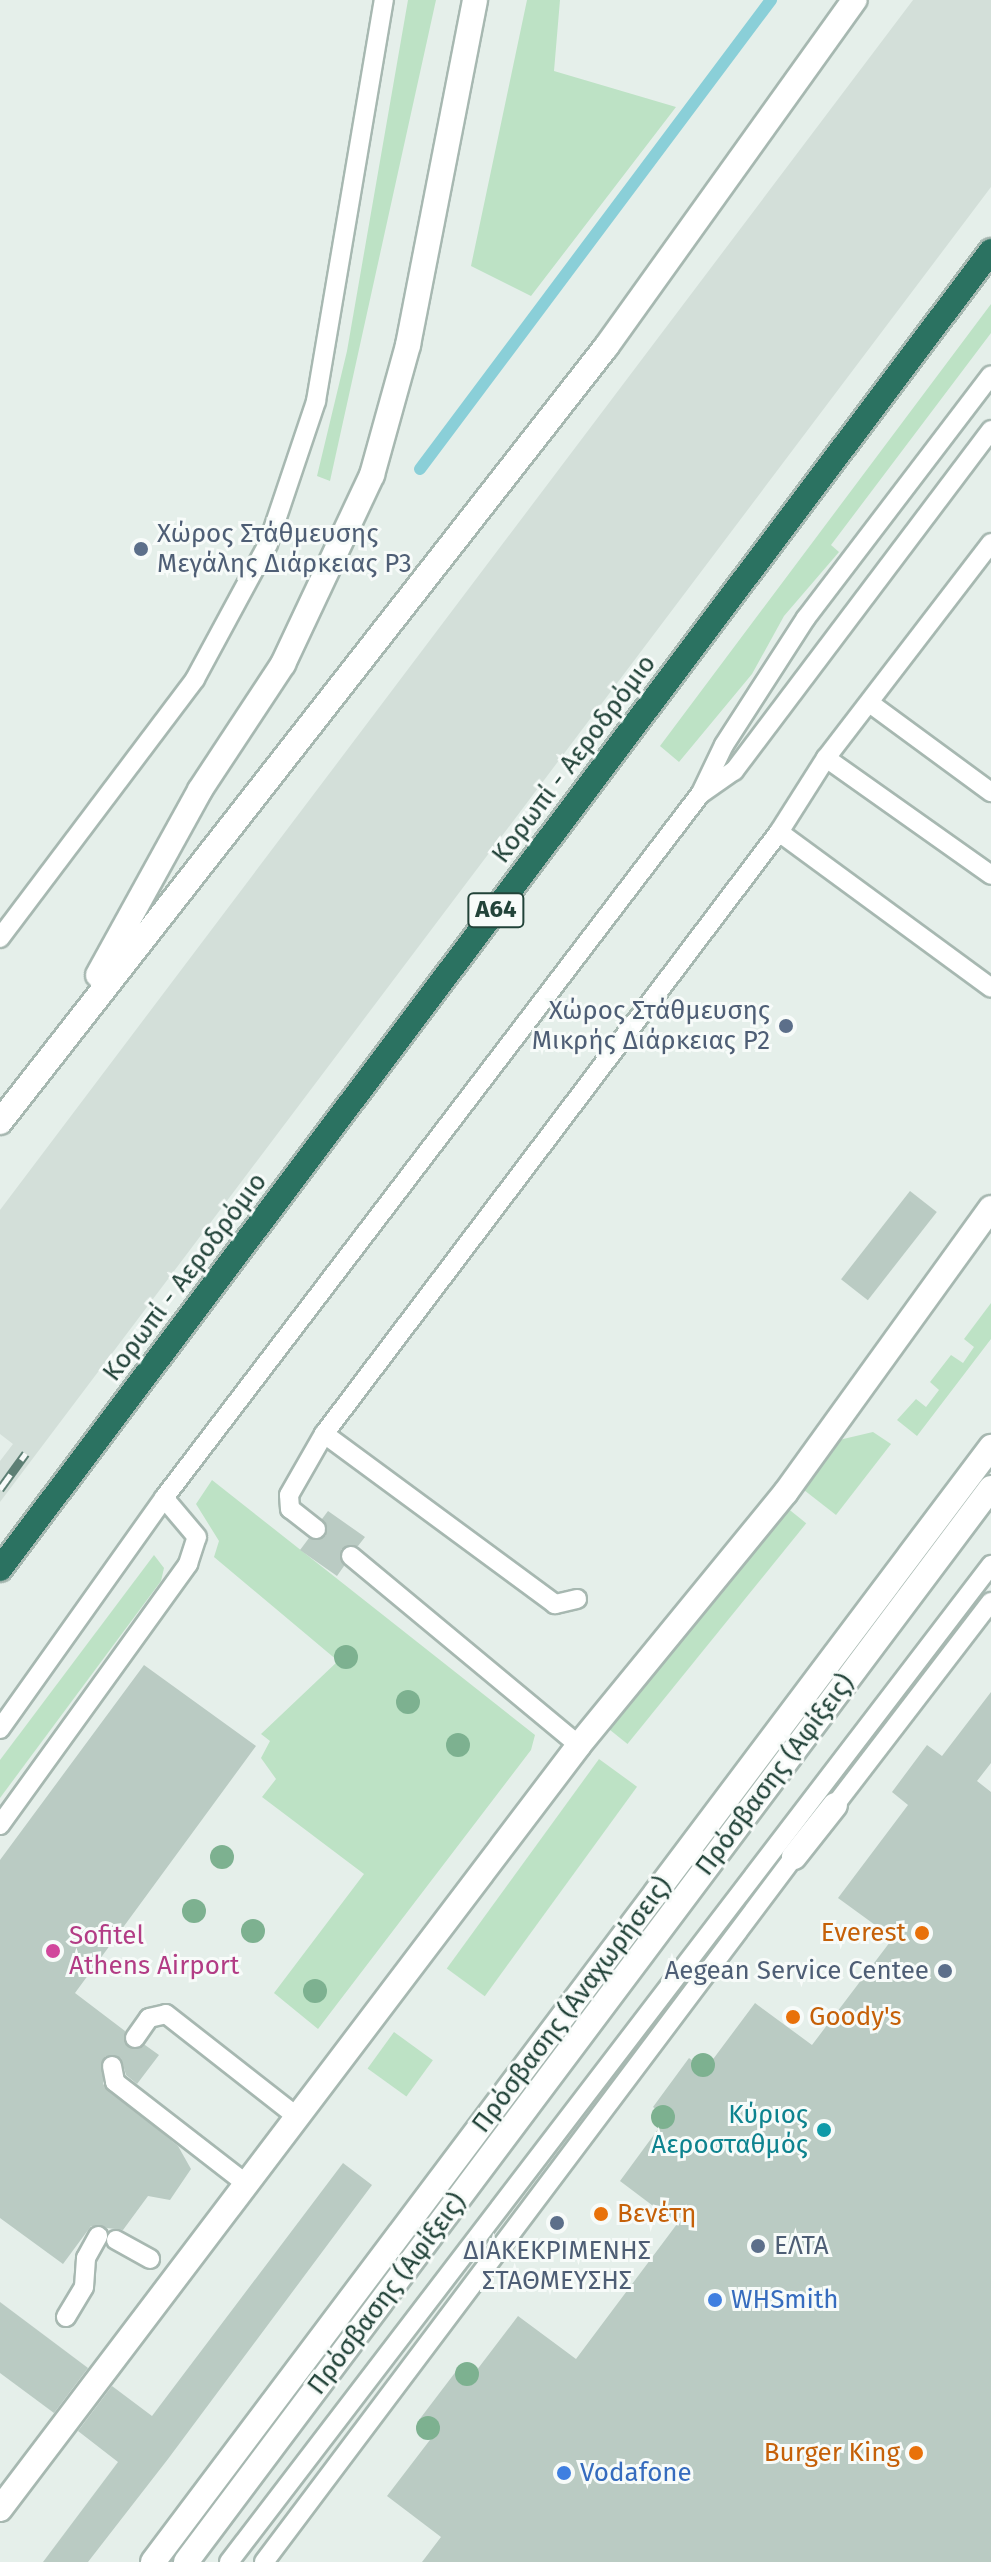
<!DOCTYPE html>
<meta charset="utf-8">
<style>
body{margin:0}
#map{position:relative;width:991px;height:2562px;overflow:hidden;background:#e5efea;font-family:"Fira Sans",sans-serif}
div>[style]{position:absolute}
.built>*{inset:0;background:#d3dfd9}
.green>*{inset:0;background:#bde2c5;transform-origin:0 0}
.stream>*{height:12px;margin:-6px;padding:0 6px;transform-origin:6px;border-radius:6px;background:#8acfd8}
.building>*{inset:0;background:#bacbc3;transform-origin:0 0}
.roads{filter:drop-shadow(2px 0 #a7b8b1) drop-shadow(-2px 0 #a7b8b1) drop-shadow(0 2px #a7b8b1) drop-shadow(0 -2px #a7b8b1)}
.service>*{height:18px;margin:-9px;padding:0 9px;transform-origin:9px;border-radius:9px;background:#fff}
.minor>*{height:24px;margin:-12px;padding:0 12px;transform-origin:12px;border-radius:12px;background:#fff}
.tertiary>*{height:24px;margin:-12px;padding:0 12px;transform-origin:12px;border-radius:12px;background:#fff}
.motorway>*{height:24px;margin:-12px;padding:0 12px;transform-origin:12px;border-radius:12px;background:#2b7261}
.rail>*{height:9px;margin-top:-4.5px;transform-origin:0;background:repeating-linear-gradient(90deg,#f7fbf9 0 18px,#5d7f74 0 36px);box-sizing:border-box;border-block:2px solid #5d7f74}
.trees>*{width:24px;height:24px;margin:-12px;border-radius:50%;background:#7db190}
.dots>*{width:22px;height:22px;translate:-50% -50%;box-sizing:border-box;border:4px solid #f7fbf9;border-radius:50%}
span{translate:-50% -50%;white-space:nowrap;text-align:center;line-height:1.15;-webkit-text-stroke:6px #f7fbf9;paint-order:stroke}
.shield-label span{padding:2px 6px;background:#f7fbf9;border:2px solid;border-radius:6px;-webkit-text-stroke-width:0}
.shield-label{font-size:24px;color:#224339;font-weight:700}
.service-label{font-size:26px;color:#4e5e75}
.left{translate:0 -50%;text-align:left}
.right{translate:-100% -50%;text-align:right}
.street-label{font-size:26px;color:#224339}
.food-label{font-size:26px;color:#c56008}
.hotel-label{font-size:26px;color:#b23c85}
.culture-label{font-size:26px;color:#0d838f}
.shop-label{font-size:26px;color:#366cbe}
</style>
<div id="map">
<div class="built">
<i style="clip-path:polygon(913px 0,991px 0,991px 187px,0 1502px,0 1461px,13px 1444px,0 1434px,0 1210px)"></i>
</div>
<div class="green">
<i style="clip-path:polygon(408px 0,436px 0,330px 481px,317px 476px,347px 351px)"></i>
<i style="clip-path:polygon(527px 0,560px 0,554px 71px,676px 107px,531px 296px,471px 266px)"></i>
<i style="clip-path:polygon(991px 304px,991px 333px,831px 545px,839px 552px,784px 616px,752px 674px,679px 762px,660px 746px)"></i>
<i style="clip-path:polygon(991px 1303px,991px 1339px,917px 1436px,897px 1420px,916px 1399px,926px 1407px,939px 1390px,930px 1382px,951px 1355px,963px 1363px,974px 1347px,964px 1339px)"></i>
<i style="clip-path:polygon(873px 1432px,891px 1444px,836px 1515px,804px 1490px,839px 1440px)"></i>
<i style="clip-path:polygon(212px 1480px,535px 1735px,531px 1750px,318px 2029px,274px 1993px,364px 1874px,262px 1797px,276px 1779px,261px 1758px,270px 1741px,261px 1734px,338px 1661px,214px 1557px,219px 1541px,196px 1504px)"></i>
<i style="left:786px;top:1507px;width:26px;height:284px;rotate:39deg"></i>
<i style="clip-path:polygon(154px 1555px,164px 1568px,161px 1581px,0 1798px,0 1760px)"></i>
<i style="left:599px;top:1759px;width:47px;height:259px;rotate:36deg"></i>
<i style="left:394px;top:2032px;width:48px;height:45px;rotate:36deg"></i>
</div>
<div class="stream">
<i style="left:420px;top:469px;width:586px;rotate:-53.19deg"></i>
</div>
<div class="building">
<i style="left:910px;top:1191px;width:34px;height:112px;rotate:38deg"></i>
<i style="clip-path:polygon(328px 1511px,365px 1537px,358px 1546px,341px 1549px,344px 1566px,337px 1576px,300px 1550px,309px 1538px,326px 1536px,322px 1519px)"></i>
<i style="clip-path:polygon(144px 1665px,256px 1746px,75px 1993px,125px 2031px,128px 2047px,145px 2045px,159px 2055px,137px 2084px,126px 2075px,121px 2058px,105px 2056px,103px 2084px,178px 2146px,191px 2169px,170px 2200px,148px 2196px,123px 2230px,91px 2226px,63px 2264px,0 2218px,0 1860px)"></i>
<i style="clip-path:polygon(991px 1692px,991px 1763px,977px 1781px,991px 1792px,991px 2562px,422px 2562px,441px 2537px,387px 2496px,436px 2432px,419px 2420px,457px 2370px,470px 2379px,518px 2316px,576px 2359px,677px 2224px,620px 2181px,667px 2117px,653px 2107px,689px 2058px,705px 2070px,755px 2003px,812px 2045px,893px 1938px,838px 1898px,908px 1805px,892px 1792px,927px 1745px,942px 1756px)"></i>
<i style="clip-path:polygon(343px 2163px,372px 2185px,168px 2459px,88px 2562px,43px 2562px,118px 2462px,78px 2431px,112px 2386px,152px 2416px)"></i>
<i style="clip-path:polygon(0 2302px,88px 2368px,54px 2413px,0 2373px)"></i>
</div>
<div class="roads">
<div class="service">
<i style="left:871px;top:704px;width:149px;rotate:36.3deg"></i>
<i style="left:826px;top:758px;width:202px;rotate:35.3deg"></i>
<i style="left:702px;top:793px;width:39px;rotate:-35deg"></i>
<i style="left:734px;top:771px;width:427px;rotate:-53deg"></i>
<i style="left:779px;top:832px;width:88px;rotate:-57.6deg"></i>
<i style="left:826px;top:758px;width:271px;rotate:-52.5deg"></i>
<i style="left:0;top:938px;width:324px;rotate:-53deg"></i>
<i style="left:195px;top:679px;width:153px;rotate:-61.6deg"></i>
<i style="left:268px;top:544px;width:151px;rotate:-71.4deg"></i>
<i style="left:316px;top:401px;width:407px;rotate:-80.4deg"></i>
<i style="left:316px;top:1529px;width:33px;rotate:-142deg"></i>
<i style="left:290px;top:1509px;width:14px;rotate:-94deg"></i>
<i style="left:289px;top:1495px;width:70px;rotate:-60.2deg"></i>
<i style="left:351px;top:1556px;width:296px;rotate:39.7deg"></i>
<i style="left:577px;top:1599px;width:23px;rotate:167deg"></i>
<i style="left:555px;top:1604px;width:287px;rotate:-143.6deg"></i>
<i style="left:324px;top:1434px;width:755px;rotate:-52.92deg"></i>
<i style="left:779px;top:832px;width:263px;rotate:36.3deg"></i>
<i style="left:0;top:1729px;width:283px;rotate:-54.6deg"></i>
<i style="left:164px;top:1498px;width:886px;rotate:-52.7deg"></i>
<i style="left:701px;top:793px;width:53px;rotate:-64.4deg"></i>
<i style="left:724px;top:745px;width:151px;rotate:-57.2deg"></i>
<i style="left:806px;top:618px;width:305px;rotate:-52.7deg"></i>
<i style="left:835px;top:1805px;width:256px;rotate:-52.5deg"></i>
<i style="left:0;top:1825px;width:322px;rotate:-54.2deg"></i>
<i style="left:188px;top:1564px;width:28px;rotate:-72deg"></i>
<i style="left:197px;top:1537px;width:51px;rotate:-130.2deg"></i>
<i style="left:135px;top:2038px;width:24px;rotate:-55deg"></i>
<i style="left:149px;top:2018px;width:17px;rotate:-13deg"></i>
<i style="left:166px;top:2014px;width:164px;rotate:38.1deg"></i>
<i style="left:112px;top:2066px;width:16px;rotate:79deg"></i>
<i style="left:115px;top:2082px;width:165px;rotate:37.8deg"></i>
<i style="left:116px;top:2240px;width:39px;rotate:29deg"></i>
<i style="left:66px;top:2317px;width:35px;rotate:-59deg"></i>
<i style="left:84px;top:2287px;width:29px;rotate:-86deg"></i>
<i style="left:86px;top:2258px;width:25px;rotate:-61deg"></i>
<i style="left:229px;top:2562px;width:1255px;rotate:-52.61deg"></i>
<i style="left:264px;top:2562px;width:882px;rotate:-53.07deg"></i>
</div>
<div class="minor">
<i style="left:794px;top:1857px;width:66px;rotate:-51.7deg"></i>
</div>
<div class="tertiary">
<i style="left:98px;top:975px;width:211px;rotate:-61.1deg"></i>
<i style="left:200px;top:790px;width:151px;rotate:-56.6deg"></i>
<i style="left:283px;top:664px;width:209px;rotate:-64.8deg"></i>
<i style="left:372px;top:475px;width:135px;rotate:-74.5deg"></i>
<i style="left:408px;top:345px;width:351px;rotate:-79deg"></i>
<i style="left:0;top:1122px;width:984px;rotate:-51.98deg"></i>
<i style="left:606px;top:347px;width:427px;rotate:-54.4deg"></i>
<i style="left:0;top:2509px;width:959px;rotate:-52.84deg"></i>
<i style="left:579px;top:1745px;width:327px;rotate:-50.7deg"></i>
<i style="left:786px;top:1492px;width:350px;rotate:-54.2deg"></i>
<i style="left:153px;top:2562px;width:1395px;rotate:-53.07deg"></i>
<i style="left:186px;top:2562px;width:1342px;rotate:-53.15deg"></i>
</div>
<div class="motorway">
<i style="left:0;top:1569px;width:1649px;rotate:-53.06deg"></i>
</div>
</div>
<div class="rail">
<i style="left:0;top:1489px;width:44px;rotate:-54.2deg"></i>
</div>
<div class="trees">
<i style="left:346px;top:1657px"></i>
<i style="left:408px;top:1702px"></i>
<i style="left:458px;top:1745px"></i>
<i style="left:222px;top:1857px"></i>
<i style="left:194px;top:1911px"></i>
<i style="left:253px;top:1931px"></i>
<i style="left:315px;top:1991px"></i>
<i style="left:703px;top:2065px"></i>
<i style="left:663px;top:2117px"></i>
<i style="left:467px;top:2374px"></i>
<i style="left:428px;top:2428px"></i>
</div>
<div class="dots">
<i style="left:141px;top:549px;background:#5c6f8a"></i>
<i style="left:786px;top:1026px;background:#5c6f8a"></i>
<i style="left:922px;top:1933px;background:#e8710a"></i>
<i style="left:53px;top:1951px;background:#d1479c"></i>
<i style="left:945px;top:1971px;background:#5c6f8a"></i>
<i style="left:793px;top:2017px;background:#e8710a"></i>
<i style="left:824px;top:2130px;background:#0f9aa8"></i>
<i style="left:601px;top:2214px;background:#e8710a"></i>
<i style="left:557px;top:2223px;background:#5c6f8a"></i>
<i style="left:758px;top:2246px;background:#5c6f8a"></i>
<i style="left:715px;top:2300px;background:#3f7fe0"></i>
<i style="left:916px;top:2453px;background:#e8710a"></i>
<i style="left:564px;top:2473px;background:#3f7fe0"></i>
</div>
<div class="shield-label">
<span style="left:496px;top:910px">Α64</span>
</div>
<div class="service-label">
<span class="left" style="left:157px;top:549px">Χώρος Στάθμευσης<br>Μεγάλης Διάρκειας P3</span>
<span class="right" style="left:770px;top:1026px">Χώρος Στάθμευσης<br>Μικρής Διάρκειας P2</span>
<span class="right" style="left:929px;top:1971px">Aegean Service Centee</span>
<span class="left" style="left:774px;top:2246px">ΕΛΤΑ</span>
<span style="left:557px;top:2266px">ΔΙΑΚΕΚΡΙΜΕΝΗΣ<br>ΣΤΑΘΜΕΥΣΗΣ</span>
</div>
<div class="street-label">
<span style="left:574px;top:759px;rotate:-53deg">Κορωπί - Αεροδρόμιο</span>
<span style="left:185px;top:1277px;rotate:-53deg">Κορωπί - Αεροδρόμιο</span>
<span style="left:775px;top:1775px;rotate:-53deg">Πρόσβασης (Αφίξεις)</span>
<span style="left:572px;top:2005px;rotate:-53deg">Πρόσβασης (Αναχωρήσεις)</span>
<span style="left:387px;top:2294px;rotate:-53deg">Πρόσβασης (Αφίξεις)</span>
</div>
<div class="food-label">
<span class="right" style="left:906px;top:1933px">Everest</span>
<span class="left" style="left:809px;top:2017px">Goody's</span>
<span class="left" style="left:617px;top:2214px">Βενέτη</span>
<span class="right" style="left:900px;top:2453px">Burger King</span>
</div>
<div class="hotel-label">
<span class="left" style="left:69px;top:1951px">Sofitel<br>Athens Airport</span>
</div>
<div class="culture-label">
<span class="right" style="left:808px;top:2130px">Κύριος<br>Αεροσταθμός</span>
</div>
<div class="shop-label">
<span class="left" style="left:731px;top:2300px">WHSmith</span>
<span class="left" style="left:580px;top:2473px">Vodafone</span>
</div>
</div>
